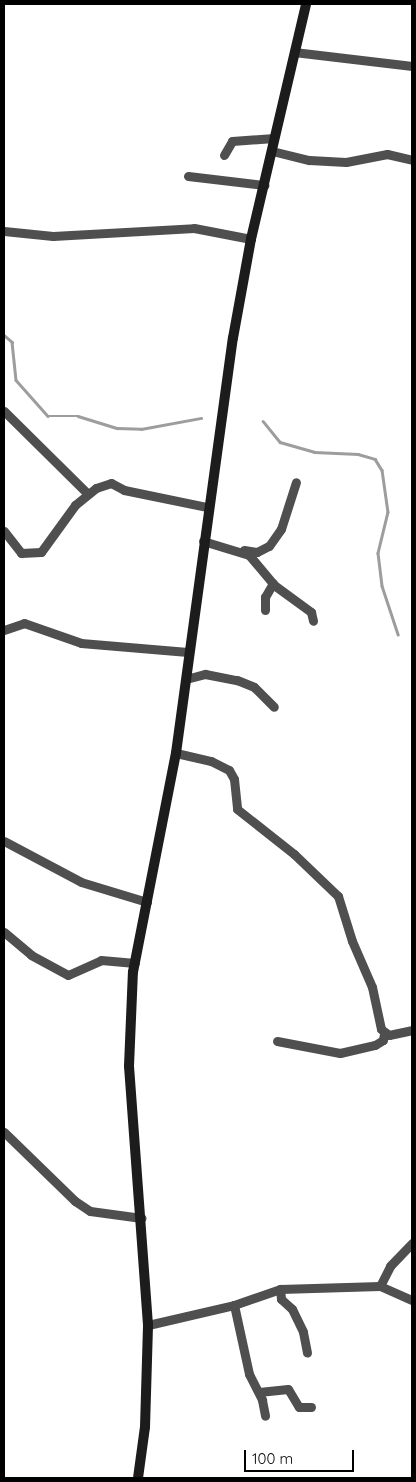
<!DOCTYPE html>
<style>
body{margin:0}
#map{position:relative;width:416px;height:1482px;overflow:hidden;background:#fff;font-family:Quicksand,sans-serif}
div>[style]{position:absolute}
.stream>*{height:2.5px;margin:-1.25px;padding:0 1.25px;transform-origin:1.25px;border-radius:1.25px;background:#9d9d9d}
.minor>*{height:9px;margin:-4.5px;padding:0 4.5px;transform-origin:4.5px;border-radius:4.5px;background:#4f4f4f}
.secondary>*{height:10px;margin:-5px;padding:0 5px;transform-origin:5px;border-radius:5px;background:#1c1c1c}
span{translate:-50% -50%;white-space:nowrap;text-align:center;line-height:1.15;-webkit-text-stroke:4.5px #fff;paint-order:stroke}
.frame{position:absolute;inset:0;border:5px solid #000;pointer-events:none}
.scale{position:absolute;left:244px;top:1450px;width:110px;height:22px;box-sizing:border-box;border:2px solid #000;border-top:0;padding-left:6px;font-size:15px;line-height:18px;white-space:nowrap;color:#000;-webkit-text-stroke:4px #fff;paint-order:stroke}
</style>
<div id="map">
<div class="stream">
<i style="left:4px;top:335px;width:11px;rotate:41deg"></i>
<i style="left:12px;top:342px;width:38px;rotate:84deg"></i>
<i style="left:16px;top:380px;width:48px;rotate:48.4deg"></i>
<i style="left:48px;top:416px;width:30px"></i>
<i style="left:78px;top:416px;width:41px;rotate:17.1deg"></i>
<i style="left:117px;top:428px;width:24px;rotate:2deg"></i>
<i style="left:141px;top:429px;width:61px;rotate:-10.4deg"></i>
<i style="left:263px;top:421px;width:27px;rotate:51deg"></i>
<i style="left:280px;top:442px;width:35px;rotate:16deg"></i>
<i style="left:314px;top:452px;width:44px;rotate:2.6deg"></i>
<i style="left:358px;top:454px;width:18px;rotate:16deg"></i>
<i style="left:375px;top:459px;width:13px;rotate:58deg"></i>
<i style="left:382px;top:470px;width:42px;rotate:81.9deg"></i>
<i style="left:388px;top:512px;width:42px;rotate:103.7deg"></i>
<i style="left:378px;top:553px;width:33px;rotate:83deg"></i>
<i style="left:382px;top:586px;width:51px;rotate:71.6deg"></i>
</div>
<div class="minor">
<i style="left:294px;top:52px;width:119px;rotate:6.8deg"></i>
<i style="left:272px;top:151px;width:38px;rotate:14deg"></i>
<i style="left:309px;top:160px;width:37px;rotate:3deg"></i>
<i style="left:346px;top:162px;width:42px;rotate:-11deg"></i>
<i style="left:387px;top:154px;width:26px;rotate:13deg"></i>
<i style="left:224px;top:155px;width:16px;rotate:-60deg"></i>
<i style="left:232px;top:141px;width:42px;rotate:-4.1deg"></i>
<i style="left:188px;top:176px;width:77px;rotate:6.8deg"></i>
<i style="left:4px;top:231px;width:49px;rotate:5.8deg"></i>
<i style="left:53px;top:236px;width:141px;rotate:-3.2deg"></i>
<i style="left:194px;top:228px;width:58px;rotate:10.9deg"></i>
<i style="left:4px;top:411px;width:117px;rotate:44.7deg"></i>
<i style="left:4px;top:531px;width:28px;rotate:52deg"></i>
<i style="left:21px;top:553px;width:20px;rotate:-3deg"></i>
<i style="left:41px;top:552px;width:58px;rotate:-54.1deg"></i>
<i style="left:75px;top:505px;width:27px;rotate:-39deg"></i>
<i style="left:96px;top:488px;width:16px;rotate:-18deg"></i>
<i style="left:111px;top:483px;width:15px;rotate:28deg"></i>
<i style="left:124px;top:490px;width:85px;rotate:11.6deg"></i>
<i style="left:203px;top:541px;width:48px;rotate:16.9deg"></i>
<i style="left:249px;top:555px;width:39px;rotate:50deg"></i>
<i style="left:274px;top:585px;width:46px;rotate:36.1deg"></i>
<i style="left:311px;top:612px;width:9px;rotate:77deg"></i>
<i style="left:244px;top:550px;width:13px;rotate:9deg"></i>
<i style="left:257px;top:552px;width:13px;rotate:-27deg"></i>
<i style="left:269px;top:546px;width:21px;rotate:-55deg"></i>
<i style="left:281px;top:529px;width:49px;rotate:-72.3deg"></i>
<i style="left:265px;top:610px;width:13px;rotate:-90deg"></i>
<i style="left:265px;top:597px;width:16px;rotate:-60deg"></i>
<i style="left:4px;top:630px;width:21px;rotate:-19deg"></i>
<i style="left:24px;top:623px;width:60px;rotate:19.3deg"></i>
<i style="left:81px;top:643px;width:107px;rotate:4.8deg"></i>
<i style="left:186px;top:679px;width:20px;rotate:-15deg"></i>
<i style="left:205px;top:674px;width:33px;rotate:11deg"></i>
<i style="left:237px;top:680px;width:18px;rotate:22deg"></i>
<i style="left:254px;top:687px;width:28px;rotate:45deg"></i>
<i style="left:176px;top:753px;width:36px;rotate:13deg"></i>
<i style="left:211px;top:761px;width:20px;rotate:27deg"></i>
<i style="left:229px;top:770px;width:10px;rotate:61deg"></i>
<i style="left:234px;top:779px;width:30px;rotate:84deg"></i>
<i style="left:237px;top:809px;width:73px;rotate:38.3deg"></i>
<i style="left:294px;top:854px;width:61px;rotate:43.7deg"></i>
<i style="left:338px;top:896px;width:47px;rotate:72.7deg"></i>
<i style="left:352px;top:941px;width:50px;rotate:66.5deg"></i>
<i style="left:372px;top:987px;width:43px;rotate:77.9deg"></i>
<i style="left:381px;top:1029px;width:10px;rotate:37deg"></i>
<i style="left:389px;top:1035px;width:24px;rotate:-12deg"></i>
<i style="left:4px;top:841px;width:87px;rotate:28deg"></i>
<i style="left:81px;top:882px;width:69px;rotate:16.9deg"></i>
<i style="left:4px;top:932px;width:35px;rotate:40deg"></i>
<i style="left:31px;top:955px;width:42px;rotate:28.4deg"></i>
<i style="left:68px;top:975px;width:36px;rotate:-24deg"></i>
<i style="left:101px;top:960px;width:34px;rotate:5deg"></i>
<i style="left:277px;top:1041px;width:64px;rotate:10.8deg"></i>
<i style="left:340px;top:1053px;width:36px;rotate:-13deg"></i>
<i style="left:375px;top:1045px;width:9px;rotate:-32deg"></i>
<i style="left:383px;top:1040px;width:6px;rotate:-81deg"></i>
<i style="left:4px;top:1132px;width:99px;rotate:44.2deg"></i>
<i style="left:75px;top:1201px;width:18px;rotate:34deg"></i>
<i style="left:90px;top:1211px;width:52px;rotate:7.7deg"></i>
<i style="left:380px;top:1286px;width:22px;rotate:-63deg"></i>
<i style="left:390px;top:1266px;width:32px;rotate:-46deg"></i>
<i style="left:280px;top:1289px;width:10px;rotate:84deg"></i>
<i style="left:281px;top:1299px;width:15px;rotate:42deg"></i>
<i style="left:292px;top:1309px;width:25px;rotate:64deg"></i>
<i style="left:303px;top:1332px;width:21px;rotate:79deg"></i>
<i style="left:234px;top:1305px;width:71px;rotate:77.7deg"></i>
<i style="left:249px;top:1374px;width:29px;rotate:63deg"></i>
<i style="left:262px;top:1400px;width:16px;rotate:79deg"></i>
<i style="left:148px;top:1325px;width:88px;rotate:-13.1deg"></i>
<i style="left:234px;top:1305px;width:49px;rotate:-19.2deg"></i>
<i style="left:280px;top:1289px;width:100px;rotate:-1.7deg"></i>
<i style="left:380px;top:1286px;width:35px;rotate:24deg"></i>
<i style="left:259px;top:1392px;width:29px;rotate:-6deg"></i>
<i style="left:288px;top:1389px;width:21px;rotate:59deg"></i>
<i style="left:299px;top:1407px;width:12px"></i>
</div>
<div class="secondary">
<i style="left:138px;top:1478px;width:51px;rotate:-82.2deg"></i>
<i style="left:145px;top:1427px;width:102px;rotate:-88.3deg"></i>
<i style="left:148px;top:1325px;width:260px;rotate:-94.2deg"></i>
<i style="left:129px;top:1066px;width:94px;rotate:-87.6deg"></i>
<i style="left:133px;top:972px;width:223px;rotate:-78.9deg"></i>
<i style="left:176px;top:753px;width:419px;rotate:-82.2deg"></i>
<i style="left:233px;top:338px;width:101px;rotate:-79.7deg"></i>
<i style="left:251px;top:239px;width:241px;rotate:-76.8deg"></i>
</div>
<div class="frame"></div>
<div class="scale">100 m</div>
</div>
